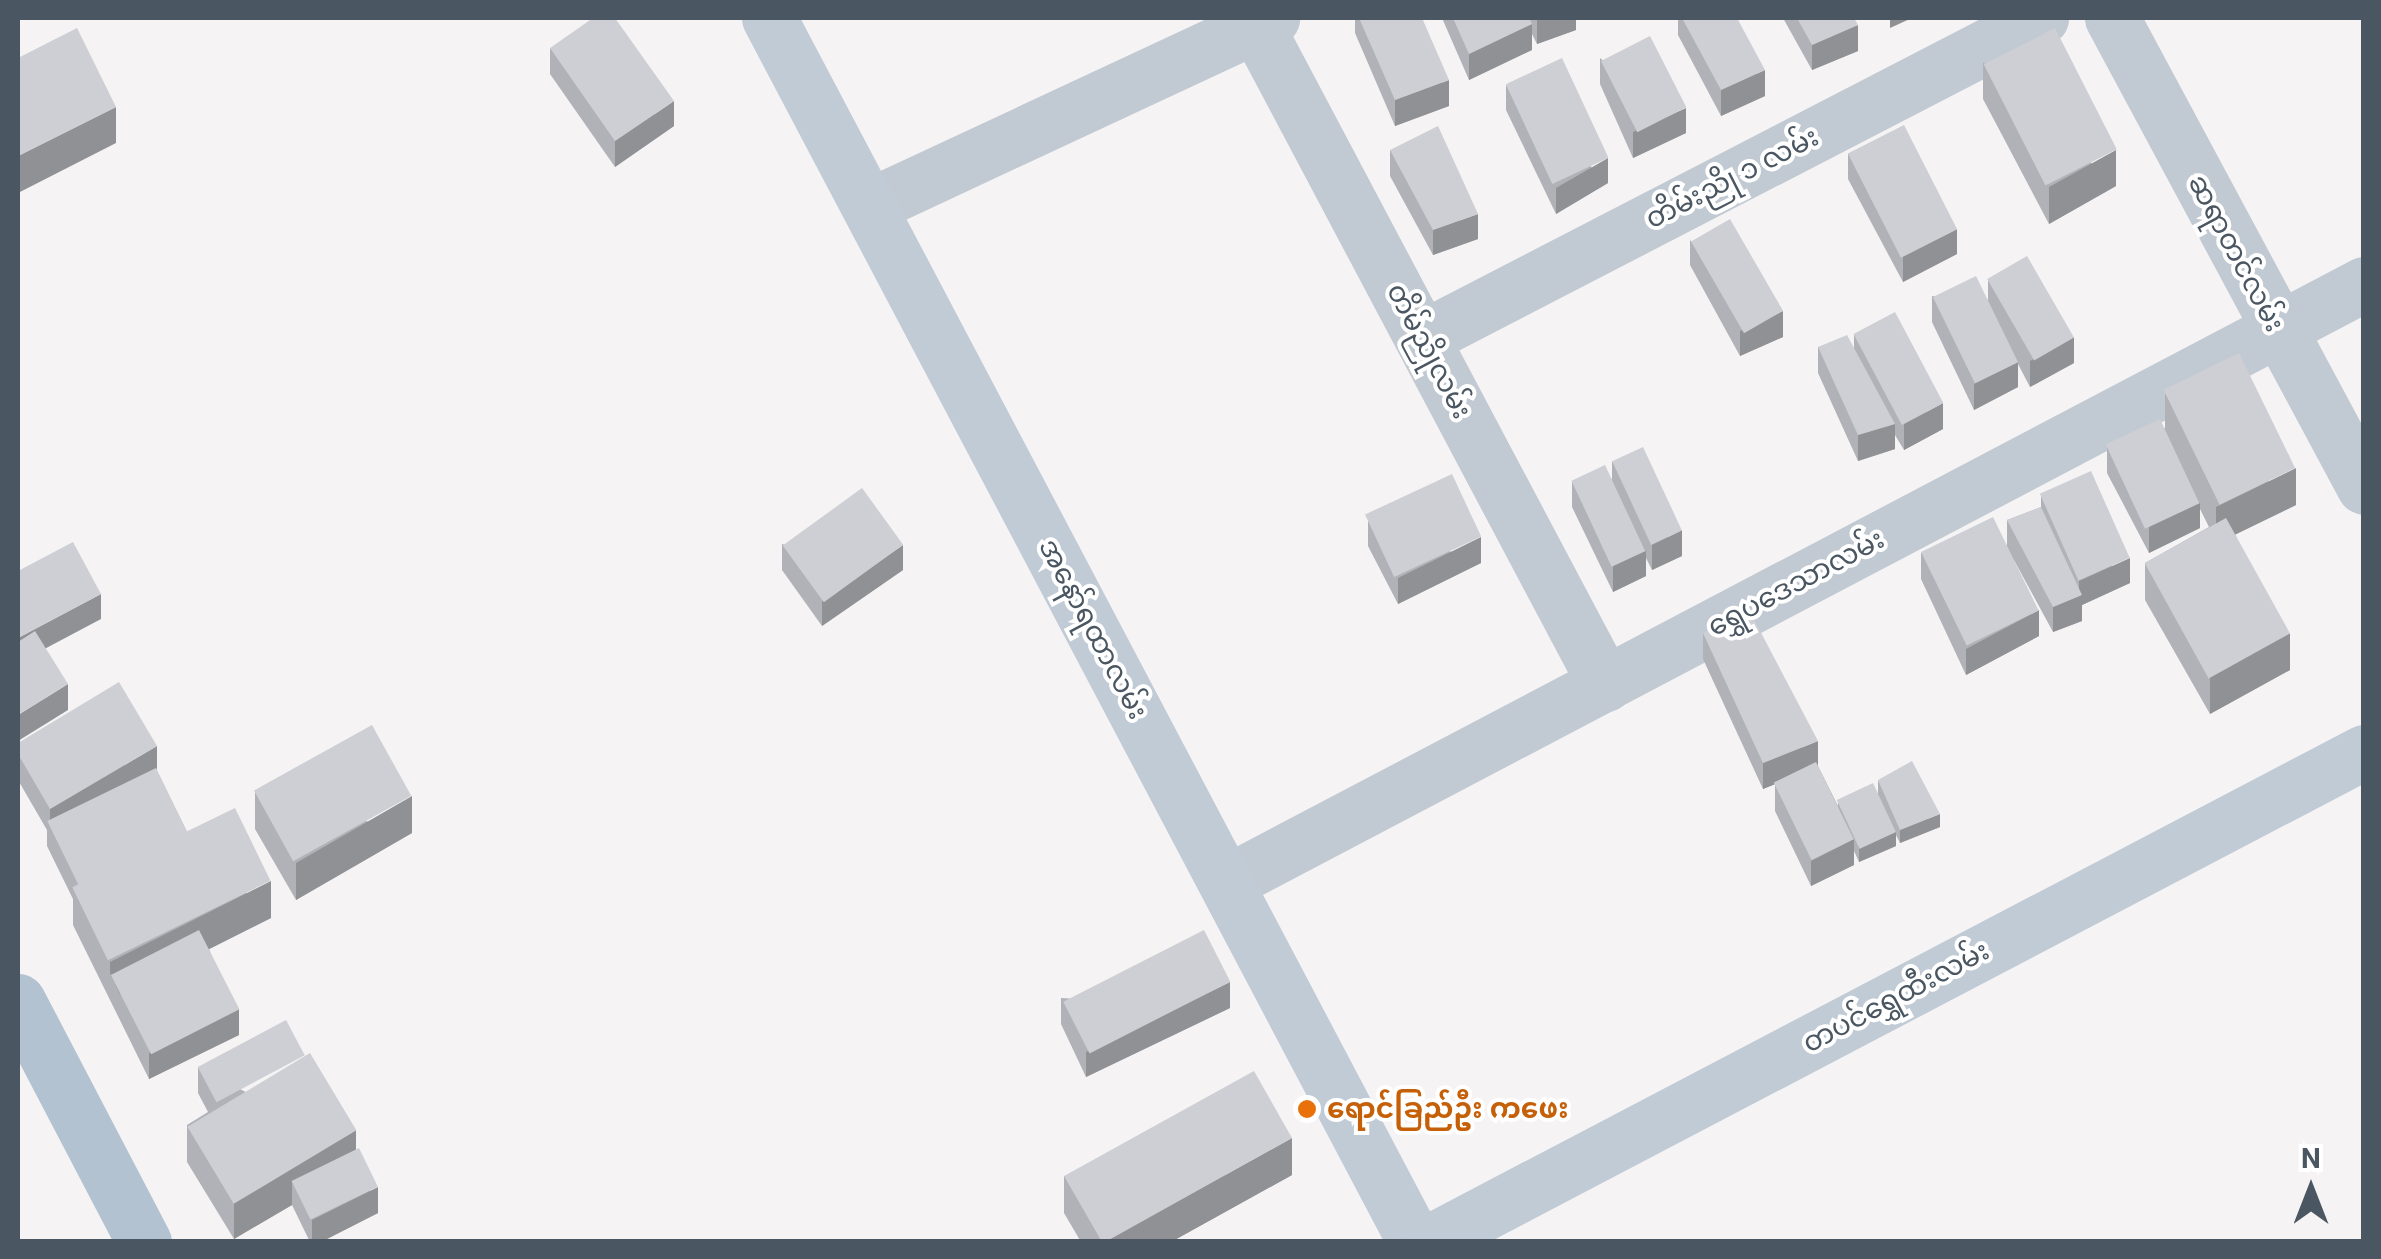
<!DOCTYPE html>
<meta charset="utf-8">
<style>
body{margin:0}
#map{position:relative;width:2381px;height:1259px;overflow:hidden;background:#f5f3f3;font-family:Roboto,"Noto Sans Myanmar",sans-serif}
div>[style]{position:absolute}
.street>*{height:55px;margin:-27.5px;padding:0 27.5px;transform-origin:27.5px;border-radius:27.5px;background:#c1cad2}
.secondary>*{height:55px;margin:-27.5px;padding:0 27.5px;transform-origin:27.5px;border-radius:27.5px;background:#c1cbd6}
.primary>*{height:55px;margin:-27.5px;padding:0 27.5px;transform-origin:27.5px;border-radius:27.5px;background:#b3c2d1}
.wall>*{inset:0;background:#b0b2b7}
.shaded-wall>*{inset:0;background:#909195}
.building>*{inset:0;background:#cdcfd5;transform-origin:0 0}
.dots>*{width:28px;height:28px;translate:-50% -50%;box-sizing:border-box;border:5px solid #fff;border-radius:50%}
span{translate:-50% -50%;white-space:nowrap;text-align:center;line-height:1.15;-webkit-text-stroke:8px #fff;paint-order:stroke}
.street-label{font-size:28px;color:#4a5661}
.food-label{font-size:28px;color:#c56008;font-weight:700}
.left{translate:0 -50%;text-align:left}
.frame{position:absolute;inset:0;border:20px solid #4a5661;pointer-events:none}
.north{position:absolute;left:2261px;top:1139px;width:100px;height:100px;-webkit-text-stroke:8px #fff;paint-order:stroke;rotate:0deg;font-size:28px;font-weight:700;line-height:40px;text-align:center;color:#4a5661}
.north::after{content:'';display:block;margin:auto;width:35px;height:45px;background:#4a5661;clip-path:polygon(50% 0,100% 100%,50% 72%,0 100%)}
</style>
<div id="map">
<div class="street">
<i style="left:1252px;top:18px;width:754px;rotate:62.08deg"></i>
<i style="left:2112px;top:18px;width:532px;rotate:61.75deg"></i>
<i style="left:869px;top:206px;width:445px;rotate:-25deg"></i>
<i style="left:1422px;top:338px;width:697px;rotate:-27.34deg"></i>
<i style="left:1227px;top:882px;width:1285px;rotate:-27.74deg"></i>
</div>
<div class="secondary">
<i style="left:769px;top:18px;width:1384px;rotate:62.18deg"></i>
<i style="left:1429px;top:1242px;width:1056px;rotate:-27.66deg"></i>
</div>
<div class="primary">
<i style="left:18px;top:1001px;width:272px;rotate:62.4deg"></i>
</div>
<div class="wall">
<i style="clip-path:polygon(1355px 18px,1422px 18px,1449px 106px,1395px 126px,1355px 33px)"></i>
<i style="clip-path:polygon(1442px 18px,1576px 18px,1576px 30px,1537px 44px,1532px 34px,1532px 50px,1469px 80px)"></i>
<i style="clip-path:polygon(1678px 18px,1737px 18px,1765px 96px,1721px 116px,1678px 35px)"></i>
<i style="clip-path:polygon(1783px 18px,1854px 18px,1858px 51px,1812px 70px)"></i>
<i style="clip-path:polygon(550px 48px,674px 126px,615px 167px,550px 74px)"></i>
<i style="clip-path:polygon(1600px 58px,1686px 133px,1633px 158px,1600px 84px)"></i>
<i style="clip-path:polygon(1983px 62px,2116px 186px,2049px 224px,1983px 99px)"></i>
<i style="clip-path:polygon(1506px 85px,1608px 183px,1556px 214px,1506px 110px)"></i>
<i style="clip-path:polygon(1390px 150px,1478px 239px,1433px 255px,1390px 176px)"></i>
<i style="clip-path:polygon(1848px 153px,1957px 254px,1903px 282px,1848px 179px)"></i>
<i style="clip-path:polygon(1690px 240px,1783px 337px,1740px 356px,1690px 265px)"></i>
<i style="clip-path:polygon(1988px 280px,2074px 363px,2030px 387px,2018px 364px,2018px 387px,1974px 410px,1932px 322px,1932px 296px,1988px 300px)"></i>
<i style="clip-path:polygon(1854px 334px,1943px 429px,1904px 450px,1895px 435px,1895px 449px,1858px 461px,1818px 373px,1818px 347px,1854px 348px)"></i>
<i style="clip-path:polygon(2165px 393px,2296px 505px,2235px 534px,2290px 670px,2210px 714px,2145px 600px,2145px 563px,2209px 527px,2200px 509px,2200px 528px,2149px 553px,2107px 473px,2107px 447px,2165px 428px)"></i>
<i style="clip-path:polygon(1612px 461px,1682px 556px,1652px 570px,1646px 558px,1646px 576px,1613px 592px,1572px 507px,1572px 481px,1612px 479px)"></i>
<i style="clip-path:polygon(2041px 496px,2130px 583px,2082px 605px,2082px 621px,2053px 632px,2014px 560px,2039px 636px,1966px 675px,1921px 579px,1921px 553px,2007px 545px,2007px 520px,2041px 507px)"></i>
<i style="clip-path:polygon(1368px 520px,1481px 563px,1398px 604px,1368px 546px)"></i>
<i style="clip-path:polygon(782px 544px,903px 570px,822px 626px,782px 570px)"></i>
<i style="clip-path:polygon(1703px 633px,1818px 766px,1838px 806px,1838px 802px,1878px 793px,1878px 780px,1940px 827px,1900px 843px,1896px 835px,1896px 846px,1859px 862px,1854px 851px,1854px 865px,1811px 886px,1775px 811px,1775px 785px,1784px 780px,1763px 789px,1703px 659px)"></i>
<i style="clip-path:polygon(18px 743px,157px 771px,187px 832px,271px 918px,209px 949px,239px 1035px,149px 1079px,73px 925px,73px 899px,47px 846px,47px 830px,18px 780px)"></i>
<i style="clip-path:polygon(255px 792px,412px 833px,296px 900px,255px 829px)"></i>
<i style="clip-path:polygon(1061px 998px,1230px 1008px,1086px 1077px,1061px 1024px)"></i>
<i style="clip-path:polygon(198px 1067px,356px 1150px,378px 1213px,321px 1242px,310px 1242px,292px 1205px,234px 1239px,187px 1162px,187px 1125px,208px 1112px,198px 1093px)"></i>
<i style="clip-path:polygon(1292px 1175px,1171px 1242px,1081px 1242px,1064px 1213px,1064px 1176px)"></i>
</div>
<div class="shaded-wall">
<i style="clip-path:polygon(1537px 18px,1576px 18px,1576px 30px,1537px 44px)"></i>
<i style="clip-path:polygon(1890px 18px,1912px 18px,1890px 28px)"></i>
<i style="clip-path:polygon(1532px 24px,1532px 50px,1469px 80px,1469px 54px)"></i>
<i style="clip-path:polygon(1858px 25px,1858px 51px,1812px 70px,1812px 45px)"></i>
<i style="clip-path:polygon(1765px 70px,1765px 96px,1721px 116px,1721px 90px)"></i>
<i style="clip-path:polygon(1449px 80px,1449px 106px,1395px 126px,1395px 100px)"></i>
<i style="clip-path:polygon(674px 101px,674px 126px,615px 167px,615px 141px)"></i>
<i style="clip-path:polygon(116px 107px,116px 143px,18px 193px,18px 156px)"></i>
<i style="clip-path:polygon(1686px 108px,1686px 133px,1633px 158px,1633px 132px)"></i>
<i style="clip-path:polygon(2116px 150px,2116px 186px,2049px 224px,2049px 187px)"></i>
<i style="clip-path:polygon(1608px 158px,1608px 183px,1556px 214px,1556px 188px)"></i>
<i style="clip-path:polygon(1478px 214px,1478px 239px,1433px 255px,1433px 230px)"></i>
<i style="clip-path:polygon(1957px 229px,1957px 254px,1903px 282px,1903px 256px)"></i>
<i style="clip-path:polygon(1783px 311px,1783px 337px,1740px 356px,1740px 331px)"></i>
<i style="clip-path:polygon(2074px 337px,2074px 363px,2030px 387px,2030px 361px)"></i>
<i style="clip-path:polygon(2018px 362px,2018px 387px,1974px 410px,1974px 384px)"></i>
<i style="clip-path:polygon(1943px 403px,1943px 429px,1904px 450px,1904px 424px)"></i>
<i style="clip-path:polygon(1895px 424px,1895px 449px,1858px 461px,1858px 435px)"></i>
<i style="clip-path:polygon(2296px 468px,2296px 505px,2216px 544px,2216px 507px)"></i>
<i style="clip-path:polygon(2200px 503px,2200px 528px,2149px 553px,2149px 527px)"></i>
<i style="clip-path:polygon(1682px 530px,1682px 556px,1652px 570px,1652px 545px)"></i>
<i style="clip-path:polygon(1481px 537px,1481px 563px,1398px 604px,1398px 578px)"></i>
<i style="clip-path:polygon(903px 545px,903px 570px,822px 626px,822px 601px)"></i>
<i style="clip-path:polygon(1646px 551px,1646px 576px,1613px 592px,1613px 566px)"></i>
<i style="clip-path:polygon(2130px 558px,2130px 583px,2082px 605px,2082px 621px,2053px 632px,2053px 607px,2079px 596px,2079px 581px)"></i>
<i style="clip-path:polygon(101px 594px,101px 619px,18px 663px,18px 638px)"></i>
<i style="clip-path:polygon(2039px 610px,2039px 636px,1966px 675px,1966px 649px)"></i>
<i style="clip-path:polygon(2290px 633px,2290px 670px,2210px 714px,2210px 677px)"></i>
<i style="clip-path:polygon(68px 684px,68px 710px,18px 741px,18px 715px)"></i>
<i style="clip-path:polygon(1818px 741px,1818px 767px,1763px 789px,1763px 763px)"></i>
<i style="clip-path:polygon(157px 746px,157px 772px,50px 827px,50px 809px)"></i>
<i style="clip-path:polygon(412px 796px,412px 833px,296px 900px,296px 863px)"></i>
<i style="clip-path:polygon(1940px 814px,1940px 827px,1900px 843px,1900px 830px)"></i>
<i style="clip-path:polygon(1896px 832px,1896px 846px,1859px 862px,1859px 849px)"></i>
<i style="clip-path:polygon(1854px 839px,1854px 865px,1811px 886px,1811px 861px)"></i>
<i style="clip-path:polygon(271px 881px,271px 918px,120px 994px,110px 973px,110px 962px)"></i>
<i style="clip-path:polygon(1230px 982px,1230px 1008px,1086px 1077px,1086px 1052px)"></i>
<i style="clip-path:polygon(239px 1009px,239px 1035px,149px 1079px,149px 1053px)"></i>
<i style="clip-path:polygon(356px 1130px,356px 1167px,292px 1181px,292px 1205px,234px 1239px,234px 1202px)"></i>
<i style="clip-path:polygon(1292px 1138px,1292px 1175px,1171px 1242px,1105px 1242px)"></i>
<i style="clip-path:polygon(378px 1187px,378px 1213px,321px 1242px,312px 1242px,312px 1220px)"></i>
</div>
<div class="building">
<i style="clip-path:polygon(593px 18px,615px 18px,674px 101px,615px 141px,550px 48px)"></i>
<i style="clip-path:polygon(1359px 18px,1422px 18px,1449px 80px,1395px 100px)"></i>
<i style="clip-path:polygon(1453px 18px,1529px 18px,1532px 24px,1469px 54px)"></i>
<i style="clip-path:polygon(1682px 18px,1737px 18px,1765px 70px,1721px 90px)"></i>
<i style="clip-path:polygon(1797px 18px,1854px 18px,1858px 25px,1812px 45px)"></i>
<i style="clip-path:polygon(77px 28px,116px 107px,18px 156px,18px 58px)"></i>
<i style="left:2055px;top:28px;width:136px;height:80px;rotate:63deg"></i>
<i style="left:1650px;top:36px;width:80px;height:55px;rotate:63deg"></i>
<i style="left:1562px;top:58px;width:110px;height:62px;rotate:65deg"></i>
<i style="left:1904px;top:125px;width:117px;height:63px;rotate:63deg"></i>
<i style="clip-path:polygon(1438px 126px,1478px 214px,1433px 230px,1390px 150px)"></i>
<i style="left:1730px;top:219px;width:106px;height:45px;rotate:60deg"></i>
<i style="left:2027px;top:256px;width:94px;height:46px;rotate:60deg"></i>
<i style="left:1976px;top:276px;width:96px;height:48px;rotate:64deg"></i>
<i style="left:1895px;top:312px;width:103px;height:47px;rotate:62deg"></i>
<i style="clip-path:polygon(1847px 335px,1895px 424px,1858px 435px,1818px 347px)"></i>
<i style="left:2239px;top:353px;width:128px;height:84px;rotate:64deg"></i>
<i style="left:2160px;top:419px;width:93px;height:60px;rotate:65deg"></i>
<i style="left:1643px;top:447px;width:92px;height:34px;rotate:65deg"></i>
<i style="left:1605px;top:465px;width:95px;height:37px;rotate:65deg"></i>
<i style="left:2091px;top:471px;width:95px;height:56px;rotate:66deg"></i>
<i style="left:1452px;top:474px;width:69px;height:96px;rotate:65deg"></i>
<i style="left:862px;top:488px;width:70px;height:98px;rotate:54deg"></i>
<i style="clip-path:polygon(2041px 507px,2082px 595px,2053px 607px,2007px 520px)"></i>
<i style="left:1993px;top:517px;width:104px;height:80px;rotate:64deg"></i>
<i style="left:2226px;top:518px;width:132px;height:93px;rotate:61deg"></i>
<i style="clip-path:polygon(73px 542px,101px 594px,18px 638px,18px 571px)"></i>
<i style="clip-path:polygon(1748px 608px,1818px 741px,1763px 763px,1703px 633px)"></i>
<i style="clip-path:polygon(35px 631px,68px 684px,18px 715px,18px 642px)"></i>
<i style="clip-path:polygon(119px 682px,157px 746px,50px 809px,18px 754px,18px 743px)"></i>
<i style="left:372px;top:725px;width:81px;height:135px;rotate:61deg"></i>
<i style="clip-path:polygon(1912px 761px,1940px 814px,1900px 830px,1878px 780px)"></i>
<i style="left:1816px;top:762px;width:86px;height:47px;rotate:64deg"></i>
<i style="left:156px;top:768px;width:71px;height:121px;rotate:64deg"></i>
<i style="left:1873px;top:783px;width:54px;height:40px;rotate:65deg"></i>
<i style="left:235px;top:808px;width:81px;height:181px;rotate:64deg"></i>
<i style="left:199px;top:930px;width:89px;height:99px;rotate:63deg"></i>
<i style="left:1204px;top:930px;width:58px;height:158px;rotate:63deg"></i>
<i style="left:286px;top:1020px;width:40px;height:100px;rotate:62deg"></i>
<i style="left:310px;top:1053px;width:90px;height:143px;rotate:59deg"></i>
<i style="clip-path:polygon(1254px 1071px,1292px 1138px,1105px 1242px,1102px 1242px,1064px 1176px)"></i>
<i style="left:359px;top:1148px;width:43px;height:75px;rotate:64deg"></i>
</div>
<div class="dots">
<i style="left:1307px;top:1109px;background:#e8710a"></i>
</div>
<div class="street-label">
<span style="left:1732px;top:178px;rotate:-27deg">တိမ်းညို ၁ လမ်း</span>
<span style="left:2236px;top:253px;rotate:62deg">ဆရာတင်လမ်း</span>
<span style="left:1429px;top:351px;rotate:62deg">တိမ်ညိုလမ်း</span>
<span style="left:1796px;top:583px;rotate:-28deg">ရွှေပဒေသာလမ်း</span>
<span style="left:1093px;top:629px;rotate:62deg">အနော်ရထာလမ်း</span>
<span style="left:1896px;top:997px;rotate:-28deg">တပင်ရွှေထီးလမ်း</span>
</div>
<div class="food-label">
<span class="left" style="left:1327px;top:1109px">ရောင်ခြည်ဦး ကဖေး</span>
</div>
<div class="frame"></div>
<div class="north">N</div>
</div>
